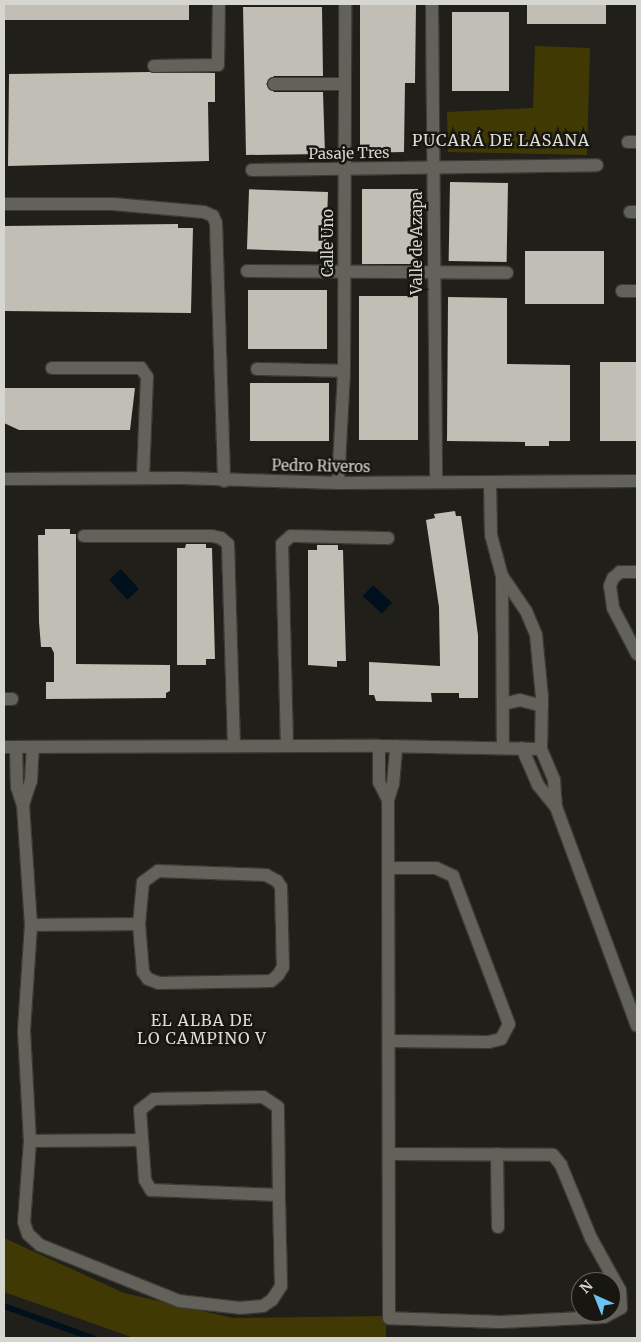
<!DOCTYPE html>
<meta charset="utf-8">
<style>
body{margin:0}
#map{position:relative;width:641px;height:1342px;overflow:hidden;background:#201f19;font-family:Merriweather,serif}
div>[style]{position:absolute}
.green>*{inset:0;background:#413904}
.water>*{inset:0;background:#00101c;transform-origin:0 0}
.stream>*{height:5.5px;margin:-2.75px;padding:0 2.75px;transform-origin:2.75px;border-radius:2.75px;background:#00101c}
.building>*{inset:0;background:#c0beb5;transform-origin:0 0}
.roads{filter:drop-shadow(1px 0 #3b3a35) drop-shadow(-1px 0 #3b3a35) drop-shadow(0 1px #3b3a35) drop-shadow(0 -1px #3b3a35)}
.minor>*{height:12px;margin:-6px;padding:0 6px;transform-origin:6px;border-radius:6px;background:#63625a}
span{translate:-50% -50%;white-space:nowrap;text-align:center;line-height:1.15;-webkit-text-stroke:5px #171610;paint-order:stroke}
.street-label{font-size:15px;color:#d6d6d1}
.neighbourhood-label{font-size:16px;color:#dfded5;letter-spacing:1px}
.frame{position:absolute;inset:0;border:5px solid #d6d6d1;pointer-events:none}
.north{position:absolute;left:571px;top:1272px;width:50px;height:50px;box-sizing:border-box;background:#171610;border:1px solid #63635d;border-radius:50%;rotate:316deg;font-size:14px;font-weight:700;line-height:20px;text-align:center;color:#d6d6d1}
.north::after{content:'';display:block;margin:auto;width:18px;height:22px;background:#6ac3f1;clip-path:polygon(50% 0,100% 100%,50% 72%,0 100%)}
</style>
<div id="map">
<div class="green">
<i style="clip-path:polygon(535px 46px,590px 48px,587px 155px,448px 152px,447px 112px,533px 108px)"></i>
<i style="clip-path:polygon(4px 1238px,124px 1293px,233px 1318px,386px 1316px,386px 1338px,134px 1338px,4px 1292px)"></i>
</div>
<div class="water">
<i style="left:121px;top:569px;width:27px;height:16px;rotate:48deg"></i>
<i style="left:373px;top:585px;width:26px;height:15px;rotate:43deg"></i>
</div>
<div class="stream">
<i style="left:4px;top:1306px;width:95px;rotate:19.8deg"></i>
</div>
<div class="building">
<i style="left:4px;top:4px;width:185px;height:16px"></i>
<i style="clip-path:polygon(360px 4px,416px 4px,415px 83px,405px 83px,404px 152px,360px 153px)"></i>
<i style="left:527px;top:4px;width:79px;height:20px"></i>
<i style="clip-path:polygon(243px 7px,322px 7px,323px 76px,274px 76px,266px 84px,274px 92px,323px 92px,325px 154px,246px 155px)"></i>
<i style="left:452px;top:12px;width:57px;height:79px"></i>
<i style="clip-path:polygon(149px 72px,215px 73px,215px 102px,208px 102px,209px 161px,8px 166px,9px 74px)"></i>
<i style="left:508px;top:183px;width:79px;height:58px;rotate:91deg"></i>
<i style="left:418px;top:189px;width:75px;height:56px;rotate:90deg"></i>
<i style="left:328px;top:192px;width:60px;height:79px;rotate:92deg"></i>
<i style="clip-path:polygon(178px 224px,178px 228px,193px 228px,191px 313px,4px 311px,4px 226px)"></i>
<i style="left:525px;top:251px;width:79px;height:53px"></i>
<i style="left:248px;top:290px;width:79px;height:59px"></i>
<i style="left:418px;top:296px;width:144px;height:59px;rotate:90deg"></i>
<i style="clip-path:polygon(448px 297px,507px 298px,507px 364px,570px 365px,570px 441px,549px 441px,549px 446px,525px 446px,525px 442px,447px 441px)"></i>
<i style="left:600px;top:362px;width:37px;height:79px"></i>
<i style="left:329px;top:383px;width:58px;height:79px;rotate:90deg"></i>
<i style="clip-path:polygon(4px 388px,135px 388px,130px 430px,19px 430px,4px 423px)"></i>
<i style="clip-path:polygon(455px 511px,456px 516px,461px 516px,474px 605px,478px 635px,478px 698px,459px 698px,459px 693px,431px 693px,432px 702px,376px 701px,374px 695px,369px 695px,369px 662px,440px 666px,439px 607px,426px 520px,435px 518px,434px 514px)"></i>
<i style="clip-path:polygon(45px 529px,70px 529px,70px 534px,76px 534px,76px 664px,170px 665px,170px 691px,166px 693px,166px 698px,46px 699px,46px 682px,54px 682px,54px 653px,51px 647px,41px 647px,39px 622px,38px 535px,45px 535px)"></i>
<i style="clip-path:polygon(186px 544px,206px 544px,206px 548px,212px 548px,215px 659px,206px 659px,206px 665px,177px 665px,177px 548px,185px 548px)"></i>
<i style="clip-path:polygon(317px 545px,338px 545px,338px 550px,343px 550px,346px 661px,337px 661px,337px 667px,308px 665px,308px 550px,317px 550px)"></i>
</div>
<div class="roads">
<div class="minor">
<i style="left:432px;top:4px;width:478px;rotate:89.5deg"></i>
<i style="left:154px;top:66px;width:64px;rotate:-0.9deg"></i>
<i style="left:218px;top:65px;width:61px;rotate:-89.1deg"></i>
<i style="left:274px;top:84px;width:70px"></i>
<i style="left:628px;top:142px;width:9px"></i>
<i style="left:252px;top:170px;width:345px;rotate:-0.8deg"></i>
<i style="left:4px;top:204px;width:109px"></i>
<i style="left:113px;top:204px;width:91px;rotate:5deg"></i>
<i style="left:204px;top:212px;width:10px;rotate:24deg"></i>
<i style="left:213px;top:216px;width:8px;rotate:67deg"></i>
<i style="left:216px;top:223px;width:258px;rotate:88.2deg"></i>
<i style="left:630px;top:212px;width:7px"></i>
<i style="left:247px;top:271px;width:260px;rotate:0.4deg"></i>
<i style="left:622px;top:291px;width:15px"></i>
<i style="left:52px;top:368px;width:89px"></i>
<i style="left:141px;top:368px;width:11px;rotate:56deg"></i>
<i style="left:147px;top:377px;width:101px;rotate:92.3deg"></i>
<i style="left:257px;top:369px;width:87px;rotate:1.3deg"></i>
<i style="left:4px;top:479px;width:178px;rotate:-0.3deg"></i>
<i style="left:182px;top:478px;width:156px;rotate:1.8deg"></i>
<i style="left:338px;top:483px;width:299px;rotate:-0.4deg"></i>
<i style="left:490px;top:482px;width:53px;rotate:88.9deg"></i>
<i style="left:491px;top:535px;width:42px;rotate:75deg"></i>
<i style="left:502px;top:576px;width:172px;rotate:89.7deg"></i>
<i style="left:338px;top:483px;width:112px;rotate:-86.9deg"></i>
<i style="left:344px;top:371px;width:367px;rotate:-89.8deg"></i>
<i style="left:84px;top:536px;width:128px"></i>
<i style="left:212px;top:536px;width:9px;rotate:13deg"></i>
<i style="left:221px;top:538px;width:9px;rotate:41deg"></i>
<i style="left:228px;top:544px;width:202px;rotate:88.3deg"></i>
<i style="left:637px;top:572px;width:17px;rotate:180deg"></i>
<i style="left:620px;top:572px;width:9px;rotate:139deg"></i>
<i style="left:613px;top:578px;width:9px;rotate:111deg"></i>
<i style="left:610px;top:586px;width:22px;rotate:82deg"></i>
<i style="left:613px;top:608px;width:52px;rotate:62.4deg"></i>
<i style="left:502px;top:576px;width:42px;rotate:55.6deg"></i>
<i style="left:526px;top:611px;width:26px;rotate:67deg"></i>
<i style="left:536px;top:635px;width:62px;rotate:84.5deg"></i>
<i style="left:542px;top:697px;width:52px;rotate:91.1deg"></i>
<i style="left:541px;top:749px;width:34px;rotate:67deg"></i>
<i style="left:554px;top:780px;width:27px;rotate:86deg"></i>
<i style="left:556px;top:807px;width:233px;rotate:69.7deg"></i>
<i style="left:4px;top:699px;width:8px"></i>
<i style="left:503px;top:704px;width:17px;rotate:-13deg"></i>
<i style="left:520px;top:700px;width:23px;rotate:15deg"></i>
<i style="left:287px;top:746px;width:202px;rotate:-91.4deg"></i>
<i style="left:282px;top:544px;width:12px;rotate:-42deg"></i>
<i style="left:291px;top:536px;width:97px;rotate:1.2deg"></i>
<i style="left:379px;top:746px;width:36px;rotate:90deg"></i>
<i style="left:379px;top:782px;width:20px;rotate:63deg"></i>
<i style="left:4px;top:747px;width:375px;rotate:-0.2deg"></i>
<i style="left:379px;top:746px;width:162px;rotate:1.1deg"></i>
<i style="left:16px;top:747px;width:40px;rotate:88.6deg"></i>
<i style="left:17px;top:787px;width:19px;rotate:72deg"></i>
<i style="left:23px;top:805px;width:120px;rotate:86.2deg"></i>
<i style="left:31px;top:925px;width:106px;rotate:93.8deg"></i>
<i style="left:24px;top:1031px;width:110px;rotate:86.9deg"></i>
<i style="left:30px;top:1141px;width:81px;rotate:94.2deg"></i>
<i style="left:24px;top:1222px;width:13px;rotate:72deg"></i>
<i style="left:28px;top:1234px;width:16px;rotate:43deg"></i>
<i style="left:40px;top:1245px;width:150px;rotate:21.9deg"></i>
<i style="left:179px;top:1301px;width:61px;rotate:6.5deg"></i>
<i style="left:240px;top:1308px;width:23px;rotate:-5deg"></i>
<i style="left:263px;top:1306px;width:11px;rotate:-34deg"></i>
<i style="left:272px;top:1300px;width:17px;rotate:-57deg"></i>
<i style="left:281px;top:1286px;width:91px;rotate:-91.3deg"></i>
<i style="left:279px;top:1195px;width:88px;rotate:-90.7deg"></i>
<i style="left:278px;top:1107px;width:18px;rotate:-146deg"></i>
<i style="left:263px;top:1097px;width:109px;rotate:178.9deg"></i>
<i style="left:154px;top:1099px;width:18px;rotate:142deg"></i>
<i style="left:140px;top:1110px;width:70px;rotate:85.9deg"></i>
<i style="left:145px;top:1180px;width:12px;rotate:59deg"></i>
<i style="left:151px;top:1190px;width:128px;rotate:2.2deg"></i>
<i style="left:522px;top:748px;width:40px;rotate:66.6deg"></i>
<i style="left:538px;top:785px;width:28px;rotate:51deg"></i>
<i style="left:23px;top:805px;width:25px;rotate:-72deg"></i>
<i style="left:31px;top:781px;width:34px;rotate:-87deg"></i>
<i style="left:388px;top:868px;width:48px"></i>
<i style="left:436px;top:868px;width:19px;rotate:25deg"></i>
<i style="left:453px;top:876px;width:158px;rotate:69.3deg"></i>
<i style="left:509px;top:1024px;width:17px;rotate:118deg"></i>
<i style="left:501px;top:1039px;width:12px;rotate:166deg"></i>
<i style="left:489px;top:1042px;width:100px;rotate:-179.4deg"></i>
<i style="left:158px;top:871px;width:108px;rotate:2.1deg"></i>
<i style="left:266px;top:875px;width:13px;rotate:29deg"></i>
<i style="left:277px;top:881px;width:7px;rotate:56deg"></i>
<i style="left:281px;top:887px;width:80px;rotate:88.6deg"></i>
<i style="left:283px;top:967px;width:9px;rotate:122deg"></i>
<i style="left:278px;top:975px;width:9px;rotate:139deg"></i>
<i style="left:271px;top:981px;width:112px;rotate:179deg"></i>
<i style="left:159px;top:983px;width:12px;rotate:-160deg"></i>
<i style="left:148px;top:979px;width:9px;rotate:-126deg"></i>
<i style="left:143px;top:972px;width:48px;rotate:-94.8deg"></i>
<i style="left:139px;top:924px;width:42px;rotate:-84.6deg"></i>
<i style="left:143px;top:882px;width:19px;rotate:-36deg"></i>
<i style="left:31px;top:925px;width:108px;rotate:-0.5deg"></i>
<i style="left:30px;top:1141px;width:112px;rotate:-0.5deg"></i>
<i style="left:389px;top:1154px;width:164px;rotate:0.3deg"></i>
<i style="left:553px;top:1155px;width:13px;rotate:51deg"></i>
<i style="left:561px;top:1165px;width:79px;rotate:67.7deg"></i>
<i style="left:591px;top:1238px;width:60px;rotate:60.9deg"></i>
<i style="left:620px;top:1290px;width:18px;rotate:87deg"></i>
<i style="left:621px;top:1308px;width:19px;rotate:152deg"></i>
<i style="left:604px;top:1317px;width:103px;rotate:177.2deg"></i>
<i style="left:501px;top:1322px;width:112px;rotate:-178deg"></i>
<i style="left:389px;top:1318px;width:518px;rotate:-90.11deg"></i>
<i style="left:388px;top:800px;width:17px;rotate:-73deg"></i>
<i style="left:393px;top:784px;width:38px;rotate:-85deg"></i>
<i style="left:497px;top:1154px;width:73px;rotate:89.2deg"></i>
</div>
</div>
<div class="street-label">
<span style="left:349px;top:153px;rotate:-1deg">Pasaje Tres</span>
<span style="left:328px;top:243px;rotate:-90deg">Calle Uno</span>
<span style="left:417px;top:243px;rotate:-90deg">Valle de Azapa</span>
<span style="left:321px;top:466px;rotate:1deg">Pedro Riveros</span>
</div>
<div class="neighbourhood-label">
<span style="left:501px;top:140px">PUCARÁ DE LASANA</span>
<span style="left:202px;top:1029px">EL ALBA DE<br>LO CAMPINO V</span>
</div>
<div class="frame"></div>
<div class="north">N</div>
</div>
